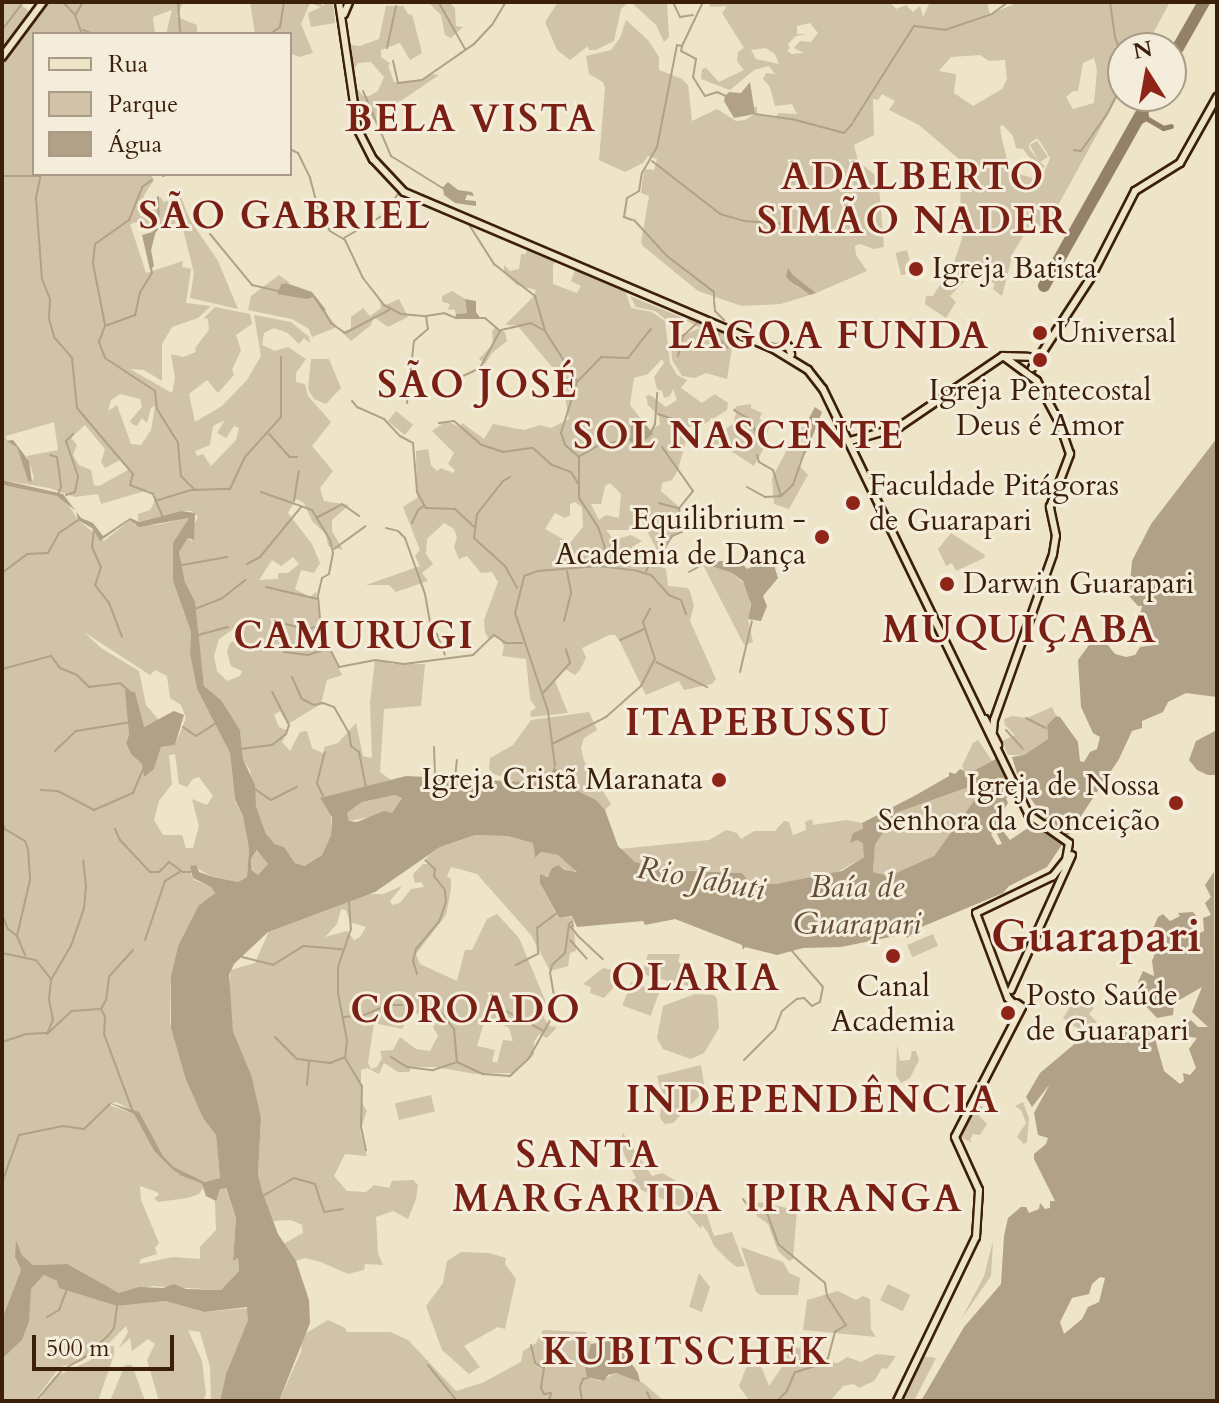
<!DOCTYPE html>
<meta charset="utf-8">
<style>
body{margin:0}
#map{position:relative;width:1219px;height:1403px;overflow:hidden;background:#eee4c7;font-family:Cardo,serif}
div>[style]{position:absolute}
.green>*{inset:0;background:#d0c3a7;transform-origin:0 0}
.water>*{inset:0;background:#b1a186}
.stream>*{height:2px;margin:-1px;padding:0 1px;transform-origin:1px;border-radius:1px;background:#b1a186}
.taxiway>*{height:5px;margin:-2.5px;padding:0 2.5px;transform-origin:2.5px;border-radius:2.5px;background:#948268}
.runway>*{height:12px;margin:-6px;padding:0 6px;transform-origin:6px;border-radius:6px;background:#948268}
.roads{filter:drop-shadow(2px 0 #3b1f09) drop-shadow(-2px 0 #3b1f09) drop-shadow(0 2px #3b1f09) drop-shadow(0 -2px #3b1f09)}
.major>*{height:6px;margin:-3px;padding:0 3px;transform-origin:3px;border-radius:3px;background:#eee4c7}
.dots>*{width:22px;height:22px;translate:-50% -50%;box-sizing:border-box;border:4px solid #f4eddb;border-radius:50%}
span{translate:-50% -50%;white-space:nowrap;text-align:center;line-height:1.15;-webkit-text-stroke:6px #f4eddb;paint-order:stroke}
.poi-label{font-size:30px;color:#3b1f09}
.left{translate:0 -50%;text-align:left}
.right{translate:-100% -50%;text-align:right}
.water-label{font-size:32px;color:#644c35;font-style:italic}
.district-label{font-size:38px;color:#7a1f14;font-weight:700;letter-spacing:2px}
.town-label{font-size:46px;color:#7a1f14;font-weight:700}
.frame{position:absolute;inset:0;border:4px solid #3b1f09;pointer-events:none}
.legend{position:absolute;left:32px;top:32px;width:260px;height:144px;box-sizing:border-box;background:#f4eddb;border:2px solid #aa9b87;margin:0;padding:10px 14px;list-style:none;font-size:24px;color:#3b1f09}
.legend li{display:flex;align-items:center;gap:16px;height:40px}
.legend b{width:40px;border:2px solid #aa9b87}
.north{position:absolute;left:1107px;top:32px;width:80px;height:80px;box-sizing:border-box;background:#f4eddb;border:2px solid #aa9b87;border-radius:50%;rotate:349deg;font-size:22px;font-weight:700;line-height:32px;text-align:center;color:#3b1f09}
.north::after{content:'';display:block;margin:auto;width:28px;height:36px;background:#8f2418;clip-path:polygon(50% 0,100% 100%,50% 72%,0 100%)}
.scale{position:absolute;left:32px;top:1335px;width:142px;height:36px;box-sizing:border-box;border:4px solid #3b1f09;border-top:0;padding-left:10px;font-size:24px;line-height:28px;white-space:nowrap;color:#3b1f09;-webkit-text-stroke:6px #f4eddb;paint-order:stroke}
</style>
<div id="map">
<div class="green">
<i style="clip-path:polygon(2px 2px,18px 2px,32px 14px,2px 54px)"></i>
<i style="clip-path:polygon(evenodd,44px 2px,183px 2px,177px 17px,197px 25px,197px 34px,166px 34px,172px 10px,153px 17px,155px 34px,34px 34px,34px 174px,151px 174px,154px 180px,144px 195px,140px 216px,153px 216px,153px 201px,160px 197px,164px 202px,169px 200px,176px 214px,173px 217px,176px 223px,152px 232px,141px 221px,130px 224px,146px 273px,183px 261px,182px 267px,191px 269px,186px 303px,211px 306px,198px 318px,172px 327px,162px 344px,162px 381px,144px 370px,130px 369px,172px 393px,175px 378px,171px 354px,183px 357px,196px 352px,195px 348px,209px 330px,208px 319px,204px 318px,215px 307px,250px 314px,252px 324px,236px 335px,241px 350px,232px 370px,234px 375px,218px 393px,207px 380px,189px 394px,195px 422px,222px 406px,247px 380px,261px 356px,254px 315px,291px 322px,309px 337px,310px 343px,304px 338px,299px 344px,288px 333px,274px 328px,264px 333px,262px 345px,275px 351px,288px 347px,306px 359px,296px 373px,296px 382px,305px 384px,308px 396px,331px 422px,312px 446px,333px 471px,320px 488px,324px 501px,349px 505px,332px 520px,332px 531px,343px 550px,328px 546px,326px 534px,312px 521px,304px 503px,296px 499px,288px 513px,312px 544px,320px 563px,314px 573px,301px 570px,295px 589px,310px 597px,316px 592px,321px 631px,342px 675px,327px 680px,321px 704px,288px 724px,280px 711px,274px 715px,279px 727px,288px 731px,282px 742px,290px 751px,300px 732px,307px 731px,312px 748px,325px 754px,324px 747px,338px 743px,356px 723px,363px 756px,372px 758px,370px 703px,375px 659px,392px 664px,425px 664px,421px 706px,384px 709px,380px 772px,391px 780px,321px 798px,331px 812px,331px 835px,322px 855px,303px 866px,295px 863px,284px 847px,275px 844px,266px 834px,256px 806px,250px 770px,243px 759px,240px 730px,233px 722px,233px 734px,226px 724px,213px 695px,226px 710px,221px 700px,204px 686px,194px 602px,185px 582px,179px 552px,188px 538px,192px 541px,194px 538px,194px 525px,198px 517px,192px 511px,181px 511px,138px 522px,138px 514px,150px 510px,155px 501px,155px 494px,148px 490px,101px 504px,98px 494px,75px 497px,49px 488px,2px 480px,2px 59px,44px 2px,120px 394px,140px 399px,142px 407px,130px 421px,132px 424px,137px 426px,142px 418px,147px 423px,151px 408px,155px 406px,151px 430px,141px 445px,131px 444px,117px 405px,108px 411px,111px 400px,120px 394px,44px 2px,225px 420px,217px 433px,226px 438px,234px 426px,239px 428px,236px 440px,211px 466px,203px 454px,197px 456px,195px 451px,210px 445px,213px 426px,225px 420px,44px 2px,54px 422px,58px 450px,27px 456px,34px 477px,32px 482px,28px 481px,17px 446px,7px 441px,6px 436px,54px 422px,44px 2px,85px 425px,105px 449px,101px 462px,105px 468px,120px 460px,128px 470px,99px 486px,94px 485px,91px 470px,79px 465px,73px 455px,77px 445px,71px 438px,85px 425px,44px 2px,293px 557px,299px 564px,288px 573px,278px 573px,278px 579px,259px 580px,272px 560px,281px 566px,293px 557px,44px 2px,236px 627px,234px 641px,230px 643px,227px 652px,231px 666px,242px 671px,240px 676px,227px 681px,217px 671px,214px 656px,219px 639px,236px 627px)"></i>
<i style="clip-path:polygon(250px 2px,319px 2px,323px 6px,326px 2px,333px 2px,335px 23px,311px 27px,308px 13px,321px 7px,310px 3px,301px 24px,313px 53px,299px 57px,290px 53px,290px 34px,255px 34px)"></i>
<i style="clip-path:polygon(449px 2px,455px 8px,456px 26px,463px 27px,451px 38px,445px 35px,441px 15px,429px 3px)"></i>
<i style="clip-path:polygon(558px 2px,629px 2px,621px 9px,614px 41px,596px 50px,589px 50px,588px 46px,570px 60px,557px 50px,545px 22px)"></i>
<i style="clip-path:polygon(631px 2px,667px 2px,669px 37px,664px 42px,656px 25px)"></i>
<i style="clip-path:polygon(evenodd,709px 2px,890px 2px,896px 9px,906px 5px,913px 12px,920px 6px,923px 17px,930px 2px,987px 2px,990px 14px,1019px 2px,1170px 2px,1145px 48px,1123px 48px,1123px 87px,1045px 229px,1032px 222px,1013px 253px,1002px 296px,993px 289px,995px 284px,972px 273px,950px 296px,956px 302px,946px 318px,925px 304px,926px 296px,933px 296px,938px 288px,954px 262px,962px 239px,959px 159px,919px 125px,889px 110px,895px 101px,882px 94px,878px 100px,873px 99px,874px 135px,854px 145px,858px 161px,876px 176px,879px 188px,884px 247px,874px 249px,860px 244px,855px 246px,856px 255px,867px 271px,816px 293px,793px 275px,797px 287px,810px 295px,781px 304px,742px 306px,698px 291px,643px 246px,641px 242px,649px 196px,641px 193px,643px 177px,645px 169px,654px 170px,657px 159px,648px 156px,643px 163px,625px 172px,599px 160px,605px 88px,603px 82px,589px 74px,586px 56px,611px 50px,620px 38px,626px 20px,648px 40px,659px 57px,659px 70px,682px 79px,688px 85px,692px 121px,717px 109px,736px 121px,745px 120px,755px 114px,753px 107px,757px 107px,757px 114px,774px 118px,779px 113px,797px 114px,792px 104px,775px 106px,770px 87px,763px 79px,766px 73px,775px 74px,769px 66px,754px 70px,730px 90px,701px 79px,702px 69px,706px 68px,719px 82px,744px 70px,737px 61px,738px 52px,744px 48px,722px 13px,727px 6px,710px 7px,709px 2px,810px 23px,818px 33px,811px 42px,800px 41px,794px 48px,804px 53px,791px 54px,787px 50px,790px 48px,788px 44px,796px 36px,806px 34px,797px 34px,797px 26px,810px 23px,709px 2px,766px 48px,775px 54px,779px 64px,756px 59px,751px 50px,766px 48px,709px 2px,980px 55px,989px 61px,1005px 60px,1007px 79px,1002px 89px,973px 106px,954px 93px,956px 74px,939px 71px,951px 57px,980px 55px,709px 2px,1094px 58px,1097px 70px,1094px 103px,1073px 109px,1066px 97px,1073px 91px,1078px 91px,1083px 63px,1094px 58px,709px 2px,1003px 125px,1013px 136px,1016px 148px,1023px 149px,1036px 166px,1033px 174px,1042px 170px,1045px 166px,1040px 162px,1048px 157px,1037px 141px,1030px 145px,1038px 160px,1029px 148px,1030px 143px,1037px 138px,1041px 143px,1050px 158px,1041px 180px,1010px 172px,1001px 135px,1000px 126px,1003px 125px)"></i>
<i style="clip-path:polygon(386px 6px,403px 6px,409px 15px,412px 14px,422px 53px,410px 60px,400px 43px,381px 50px,381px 57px,391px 64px,388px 65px,394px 82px,421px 81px,430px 74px,439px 75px,364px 126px,355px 86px,363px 96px,369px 96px,378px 91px,384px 77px,371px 62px,358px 63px,353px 71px,351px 45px,360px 46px,379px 39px)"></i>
<i style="clip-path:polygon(181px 197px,190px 220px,218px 261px,238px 309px,190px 298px,194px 273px,180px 217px,173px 203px)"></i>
<i style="clip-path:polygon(evenodd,527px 248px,557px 260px,553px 265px,553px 284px,577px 293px,581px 286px,571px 281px,576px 268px,624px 287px,631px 308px,652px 312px,665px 321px,670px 363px,677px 375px,687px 380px,681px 388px,702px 403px,715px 394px,728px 403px,727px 410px,716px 417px,701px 426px,690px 426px,678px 470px,672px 480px,662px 483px,661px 491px,679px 507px,680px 531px,665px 544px,664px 551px,652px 558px,652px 564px,666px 569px,668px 586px,688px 588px,690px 592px,694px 605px,690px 621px,716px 679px,712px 684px,684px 690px,679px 681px,646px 695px,619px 640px,615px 635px,609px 635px,582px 648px,586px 658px,580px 670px,575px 675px,565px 669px,555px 681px,568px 713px,531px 717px,530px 712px,536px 708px,530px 699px,526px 659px,502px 656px,504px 646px,500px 639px,496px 636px,489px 640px,485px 632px,484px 620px,498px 582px,492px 572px,481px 573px,467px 556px,459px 559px,454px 547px,457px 537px,454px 529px,444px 523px,427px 539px,426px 554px,433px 564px,422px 573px,428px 581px,396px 592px,389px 585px,366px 585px,420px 566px,415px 556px,420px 550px,403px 507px,417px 498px,416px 451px,428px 449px,431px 465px,437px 471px,441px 468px,453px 473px,455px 470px,448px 464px,454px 453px,432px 431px,446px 421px,460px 427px,462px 423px,484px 439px,493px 424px,524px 430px,540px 425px,551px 428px,569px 419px,564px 391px,552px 367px,517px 325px,505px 325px,533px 297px,536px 290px,517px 285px,504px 273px,504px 265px,510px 271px,519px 269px,521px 254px,526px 254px,527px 248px,662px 359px,664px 363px,654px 377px,657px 389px,662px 391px,664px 398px,670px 396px,673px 389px,677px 400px,666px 407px,650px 395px,646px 396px,648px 405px,659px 416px,660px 425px,651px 429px,643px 442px,631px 442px,628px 439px,632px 435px,631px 426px,642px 420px,630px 405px,634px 378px,648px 374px,662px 359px,527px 248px,610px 483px,621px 494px,619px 518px,606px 515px,599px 520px,591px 504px,601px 504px,605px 486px,610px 483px,527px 248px,575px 502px,582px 507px,583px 527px,570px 543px,545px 529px,555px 513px,565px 518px,570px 515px,570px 504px,575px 502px,527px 248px,640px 518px,656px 548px,628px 557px,632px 547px,642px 541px,631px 535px,614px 540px,606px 530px,629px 530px,640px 518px)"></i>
<i style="left:907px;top:250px;width:23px;height:12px;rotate:75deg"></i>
<i style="clip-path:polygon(279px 275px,290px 283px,281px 284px,277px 294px,314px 297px,337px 327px,312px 337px,309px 329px,292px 319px,248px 310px,251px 296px)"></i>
<i style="clip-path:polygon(452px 291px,465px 299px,467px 313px,456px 314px,454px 309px,448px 310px,450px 304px,442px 302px,442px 296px)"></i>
<i style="clip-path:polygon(630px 296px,681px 317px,677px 332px,684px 335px,700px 328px,687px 321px,689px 315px,734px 334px,727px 379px,706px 373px,695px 378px,682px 376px,672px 360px,670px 323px,655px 311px,636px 307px)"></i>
<i style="clip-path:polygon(399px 299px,408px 317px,388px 327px,374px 317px,371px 325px,351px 341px,342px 332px,351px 329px,351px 317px,363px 308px,370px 316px,381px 308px,380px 300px,386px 305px)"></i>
<i style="clip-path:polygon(495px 328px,505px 332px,507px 341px,492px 353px,485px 364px,479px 359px,493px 344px,492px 331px)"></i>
<i style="clip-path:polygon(311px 359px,329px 359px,341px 388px,326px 404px,314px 399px,308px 389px)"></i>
<i style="clip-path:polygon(751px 404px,751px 408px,762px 413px,759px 419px,770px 423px,763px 450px,754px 466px,726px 448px,710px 447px,717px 435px,733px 424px,736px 413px,733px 410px,737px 406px)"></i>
<i style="left:396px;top:411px;width:22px;height:13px;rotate:39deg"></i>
<i style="clip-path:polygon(804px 418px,802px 438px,806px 453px,798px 464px,808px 475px,789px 509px,774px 504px,772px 478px)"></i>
<i style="clip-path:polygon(evenodd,2px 484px,50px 492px,66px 501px,78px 520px,104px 541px,130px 520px,134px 520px,134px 525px,156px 525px,189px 518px,174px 543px,173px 581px,191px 632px,190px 654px,197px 689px,230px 753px,235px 802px,243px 816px,249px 849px,247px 877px,238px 882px,213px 877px,196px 868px,190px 872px,194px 880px,211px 887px,215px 893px,201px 903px,178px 946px,171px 976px,170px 1023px,186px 1080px,203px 1118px,216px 1135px,220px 1178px,205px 1182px,174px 1167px,163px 1156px,136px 1112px,116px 1102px,109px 1105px,134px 1114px,154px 1151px,174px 1171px,202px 1184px,203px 1188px,199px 1194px,187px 1198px,158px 1202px,154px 1198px,159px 1195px,157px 1192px,140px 1186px,141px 1200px,159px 1243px,155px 1248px,157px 1254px,141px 1259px,139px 1264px,173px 1257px,200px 1259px,200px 1247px,216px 1230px,215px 1202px,220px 1189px,225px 1187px,236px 1218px,233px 1261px,238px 1258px,239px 1271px,221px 1290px,153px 1286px,119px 1293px,63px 1264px,33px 1265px,22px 1255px,16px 1240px,16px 1260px,21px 1270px,2px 1319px,2px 484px,84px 632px,150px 675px,155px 670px,167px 676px,170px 698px,181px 705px,186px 718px,175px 745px,161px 747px,154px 769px,144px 775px,142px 764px,131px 754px,126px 743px,129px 735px,126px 690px,135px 692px,143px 727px,159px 720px,146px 705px,139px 671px,101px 648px,84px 632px,2px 484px,175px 754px,179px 784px,187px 787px,193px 779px,199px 777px,213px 796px,207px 805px,192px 799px,199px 826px,193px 848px,186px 848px,182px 835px,163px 835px,154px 820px,159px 801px,172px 784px,169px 755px,175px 754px)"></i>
<i style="clip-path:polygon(951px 533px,985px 555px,984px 558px,956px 571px,952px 563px,946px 566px,938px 549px)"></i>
<i style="clip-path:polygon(702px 563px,732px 573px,746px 585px,751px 599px,748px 619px,753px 642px,744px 645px)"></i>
<i style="clip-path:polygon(1052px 707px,1056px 716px,1047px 725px,1048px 739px,1024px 755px,1008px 755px,1002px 741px,1015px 735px,1005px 725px,1004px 719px,1012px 716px,1027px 718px)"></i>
<i style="clip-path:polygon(589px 712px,597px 730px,584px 738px,581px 748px,584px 761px,611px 804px,605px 810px,596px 800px,554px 780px,556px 767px,548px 783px,514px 781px,494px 774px,489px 769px,490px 758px,513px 745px,531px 720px)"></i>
<i style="clip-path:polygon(978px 740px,992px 761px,966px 774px,962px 766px,973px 743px)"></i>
<i style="clip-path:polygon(977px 784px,981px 791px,934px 856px,889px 876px,873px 872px,875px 845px,896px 813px)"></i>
<i style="clip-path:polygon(395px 795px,402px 798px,392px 813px,349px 821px,347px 813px,362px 802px)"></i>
<i style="clip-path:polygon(812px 819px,813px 825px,846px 820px,862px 823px,863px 830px,853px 833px,865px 845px,864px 857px,832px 875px,776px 884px,749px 883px,742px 873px,661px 869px,635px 862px,620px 849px,709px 840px,726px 830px,737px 833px,741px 839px,754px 831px,775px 831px,784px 821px,789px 822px,793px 835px,806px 830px,805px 822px)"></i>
<i style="clip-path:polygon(evenodd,507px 836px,533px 843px,535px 858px,541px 852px,558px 855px,577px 869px,572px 873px,558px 865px,552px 868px,549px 876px,540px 875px,543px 889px,558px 918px,573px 917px,576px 951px,570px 953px,568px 966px,550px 971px,531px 935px,477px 874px,451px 867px,447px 876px,451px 879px,451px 889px,446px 915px,416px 954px,420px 964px,457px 981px,465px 950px,472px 950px,487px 919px,497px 914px,519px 938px,545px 1000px,544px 1018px,549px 1026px,557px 1027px,547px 1038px,539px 1034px,534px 1042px,534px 1055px,513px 1073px,475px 1074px,436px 1067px,412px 1067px,409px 1072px,398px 1072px,384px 1063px,379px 1074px,367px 1068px,361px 1070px,361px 1101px,367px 1111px,360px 1131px,367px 1156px,345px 1154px,334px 1176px,347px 1191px,366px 1192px,374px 1185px,389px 1188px,392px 1181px,413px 1180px,418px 1185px,416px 1199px,408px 1219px,393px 1211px,376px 1217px,378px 1253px,383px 1265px,365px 1264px,364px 1270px,348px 1274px,321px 1262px,305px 1258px,296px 1261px,283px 1244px,303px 1233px,302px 1225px,291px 1220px,273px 1221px,262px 1192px,258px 1175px,261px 1118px,252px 1077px,233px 1031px,228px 994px,231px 970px,255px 963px,269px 931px,284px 924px,365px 894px,383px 894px,402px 886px,390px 901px,392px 905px,400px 903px,411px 889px,424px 887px,421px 882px,415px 883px,413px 874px,423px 864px,428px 864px,425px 861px,428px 856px,440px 847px,475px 835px,507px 836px,341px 909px,346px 910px,350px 922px,366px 927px,360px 937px,354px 940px,347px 931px,325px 937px,337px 924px,341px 909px,507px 836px,431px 1007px,441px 1011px,433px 1027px,438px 1036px,430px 1051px,416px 1049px,400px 1037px,393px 1050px,380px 1051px,382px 1058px,377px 1067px,371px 1069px,368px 1063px,374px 1023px,402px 1029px,411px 1011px,426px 1017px,431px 1007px,507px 836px,486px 1016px,509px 1028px,513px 1041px,503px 1040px,497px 1063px,492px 1061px,495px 1050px,477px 1046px,486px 1016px)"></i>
<i style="clip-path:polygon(258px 850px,268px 864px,258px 875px,253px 870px,251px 859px)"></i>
<i style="left:933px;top:934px;width:13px;height:28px;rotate:67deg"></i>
<i style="clip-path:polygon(648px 954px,680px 954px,678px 962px,692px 967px,688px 986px,642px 974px)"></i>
<i style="clip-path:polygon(603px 968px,618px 971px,615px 986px,604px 998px,590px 993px,591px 987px,583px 984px)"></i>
<i style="left:631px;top:982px;width:30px;height:25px;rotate:20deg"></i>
<i style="clip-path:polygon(695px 994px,714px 995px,717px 999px,719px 1028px,704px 1053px,691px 1059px,663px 1049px,657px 1038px,663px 1006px)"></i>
<i style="clip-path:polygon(1091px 1005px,1094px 1008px,1089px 1014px,1097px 1022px,1085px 1029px,1081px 1031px,1063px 1018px,1070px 1007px)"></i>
<i style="clip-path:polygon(897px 1045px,900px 1061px,910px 1060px,912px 1051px,916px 1051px,919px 1060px,910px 1078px,901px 1083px,896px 1075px)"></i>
<i style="clip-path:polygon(701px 1065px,705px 1090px,673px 1123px,665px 1124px,660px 1118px,662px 1092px,657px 1076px)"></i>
<i style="left:431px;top:1095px;width:17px;height:37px;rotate:77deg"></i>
<i style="clip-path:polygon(1023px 1102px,1029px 1118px,1027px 1142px,1024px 1144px,1017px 1137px,1026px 1123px,1021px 1110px,1015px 1106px)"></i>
<i style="clip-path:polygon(976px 1103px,983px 1107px,979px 1116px,987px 1124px,980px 1135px,973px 1134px,970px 1140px,973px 1143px,960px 1137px,961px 1131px,968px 1115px,980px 1113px,974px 1107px)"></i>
<i style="clip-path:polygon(623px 1133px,652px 1176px,662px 1173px,700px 1194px,714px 1236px,732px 1232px,745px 1266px,737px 1267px,730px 1262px,714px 1246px,707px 1231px,702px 1225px,701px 1229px,684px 1208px,632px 1186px,629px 1182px,636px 1178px,619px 1144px)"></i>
<i style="clip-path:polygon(759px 1202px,797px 1210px,793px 1259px,789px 1261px,778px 1251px,768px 1224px,757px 1216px,754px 1206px)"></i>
<i style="clip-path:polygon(993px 1241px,991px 1276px,962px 1318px,984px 1276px)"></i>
<i style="clip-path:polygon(741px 1247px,783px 1262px,789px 1273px,800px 1278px,798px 1295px,761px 1295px,756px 1292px)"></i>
<i style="clip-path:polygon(461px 1252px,489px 1253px,506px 1258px,505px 1264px,516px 1279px,505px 1329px,498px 1327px,464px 1346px,480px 1367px,469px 1374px,442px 1350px,426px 1306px,443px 1283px,447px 1261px)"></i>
<i style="clip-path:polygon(699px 1273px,710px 1287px,702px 1312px,689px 1307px)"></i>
<i style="clip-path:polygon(44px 1275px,57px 1281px,60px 1288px,117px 1306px,165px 1301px,203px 1312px,249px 1308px,248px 1320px,226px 1374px,220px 1401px,211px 1401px,210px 1367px,200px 1332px,188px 1330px,202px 1361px,206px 1394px,203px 1401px,159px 1401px,147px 1360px,155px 1344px,148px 1339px,132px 1351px,130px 1338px,119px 1348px,128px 1332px,126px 1326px,104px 1348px,91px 1350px,82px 1361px,60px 1367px,34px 1401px,2px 1401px,2px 1359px,22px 1340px,31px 1289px)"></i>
<i style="left:888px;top:1284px;width:25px;height:18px;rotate:26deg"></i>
<i style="clip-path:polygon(838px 1291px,856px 1300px,863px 1296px,870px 1299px,871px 1329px,876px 1337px,803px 1330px,807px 1300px)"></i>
<i style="clip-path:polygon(328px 1320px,345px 1328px,347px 1332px,390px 1332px,408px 1340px,456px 1391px,482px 1383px,521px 1362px,523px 1351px,536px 1343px,543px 1330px,586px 1332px,591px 1344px,587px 1377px,600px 1381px,616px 1373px,642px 1382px,664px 1401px,279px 1401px,301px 1352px,303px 1335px)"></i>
<i style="clip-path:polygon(802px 1337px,806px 1337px,815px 1361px,838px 1363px,847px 1357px,861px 1362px,876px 1354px,896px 1356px,887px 1369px,882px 1368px,874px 1381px,859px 1388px,854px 1384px,843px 1386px,830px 1401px,744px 1401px,748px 1399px,739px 1386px,746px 1368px,758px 1359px,769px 1386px,784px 1364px,787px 1346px,800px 1348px)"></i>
<i style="clip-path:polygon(109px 1346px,114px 1346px,114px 1355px,98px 1401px,39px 1401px,54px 1377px,89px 1361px)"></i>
<i style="clip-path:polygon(921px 1356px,936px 1358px,914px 1401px,900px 1401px)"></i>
<i style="clip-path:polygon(125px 1365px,132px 1365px,145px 1401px,110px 1401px)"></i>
</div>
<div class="water">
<i style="clip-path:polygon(750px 82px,755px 114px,734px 118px,724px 101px,725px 96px,729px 92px,741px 93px)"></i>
<i style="clip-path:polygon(448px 182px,458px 190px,472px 192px,474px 196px,467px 195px,465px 200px,476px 201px,476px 206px,455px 203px,444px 195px,443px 187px)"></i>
<i style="clip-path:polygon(156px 231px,151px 250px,154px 266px,150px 270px,142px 235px)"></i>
<i style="clip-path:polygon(788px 268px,793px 275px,816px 293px,810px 295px,790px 281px,786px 277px)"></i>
<i style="clip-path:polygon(286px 283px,312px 292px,326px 310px,323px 312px,313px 297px,307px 299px,277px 294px,281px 284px)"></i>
<i style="clip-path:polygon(465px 299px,476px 301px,476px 312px,481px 319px,455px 319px,456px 314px,467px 313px)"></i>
<i style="clip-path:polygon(815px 407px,822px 412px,806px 453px,803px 429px)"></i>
<i style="clip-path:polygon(638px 420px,642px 420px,653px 434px,643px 442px,630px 442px,631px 426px)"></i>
<i style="clip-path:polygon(evenodd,1217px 438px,1217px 697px,1186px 693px,1168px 702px,1163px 712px,1142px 721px,1142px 728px,1132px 731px,1119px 759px,1047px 867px,1009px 886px,1003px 893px,919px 928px,907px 938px,905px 934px,841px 947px,803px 948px,777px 955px,745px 947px,743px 950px,742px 945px,675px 919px,645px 925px,643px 921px,577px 927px,572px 916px,559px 918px,540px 883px,540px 874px,548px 877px,552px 868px,558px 865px,565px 870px,577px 872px,558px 855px,541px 852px,535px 858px,533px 843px,507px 836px,475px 835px,440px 847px,375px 892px,268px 932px,234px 964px,229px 975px,233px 1031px,252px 1077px,261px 1118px,258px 1174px,262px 1191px,278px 1234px,296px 1261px,309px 1300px,310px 1323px,279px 1401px,220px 1401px,226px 1374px,248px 1320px,247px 1307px,204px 1312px,165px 1301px,117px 1306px,59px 1288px,57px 1281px,44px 1275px,31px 1289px,29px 1321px,22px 1340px,2px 1359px,2px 1319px,21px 1270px,15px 1257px,16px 1240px,22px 1255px,33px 1265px,67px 1264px,119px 1293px,139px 1287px,163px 1288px,174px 1284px,186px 1289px,221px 1290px,239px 1271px,238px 1258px,233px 1261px,236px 1218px,226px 1188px,220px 1189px,216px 1201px,206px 1196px,202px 1184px,174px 1171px,154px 1151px,134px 1114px,107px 1102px,139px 1112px,163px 1156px,174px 1167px,205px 1182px,220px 1178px,216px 1135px,203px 1118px,186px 1080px,171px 1028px,171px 976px,178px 946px,199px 905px,215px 893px,211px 887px,193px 878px,190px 866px,196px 865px,199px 872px,213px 877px,238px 882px,247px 877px,249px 849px,243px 816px,235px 800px,230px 753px,197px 689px,190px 654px,191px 632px,173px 581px,173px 543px,189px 518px,139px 527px,130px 520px,100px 541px,92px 528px,78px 520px,76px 511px,57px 496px,8px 486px,2px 484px,2px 480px,63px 494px,81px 518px,93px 523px,103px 536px,130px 518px,139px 522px,181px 511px,195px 513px,194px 540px,188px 538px,179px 552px,185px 582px,195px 602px,204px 686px,221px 700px,240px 730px,243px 759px,255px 785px,256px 806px,266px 834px,275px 844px,284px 847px,295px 863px,304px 866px,322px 855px,331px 835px,332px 817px,320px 798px,406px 776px,548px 783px,554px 767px,558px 771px,555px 780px,596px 800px,605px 810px,618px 846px,635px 862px,651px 866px,659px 863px,661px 869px,670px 870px,742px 873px,750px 883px,776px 884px,842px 871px,864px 857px,863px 843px,857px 840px,850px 843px,853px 833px,863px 829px,862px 823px,916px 795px,949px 776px,949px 772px,955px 774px,960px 769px,969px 773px,996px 759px,1014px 794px,1006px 798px,1008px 803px,996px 821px,999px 826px,991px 834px,997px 845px,1002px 844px,997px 834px,1002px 830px,1010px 840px,1031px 826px,1042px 829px,1047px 822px,1020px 783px,1012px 757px,1024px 755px,1048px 739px,1047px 725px,1056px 716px,1060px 717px,1078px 742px,1080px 761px,1084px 762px,1090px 752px,1097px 749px,1100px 737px,1093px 733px,1081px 707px,1078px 660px,1089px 645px,1103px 639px,1115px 654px,1126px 657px,1135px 655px,1140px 647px,1155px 645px,1156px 638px,1143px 626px,1138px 625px,1142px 606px,1138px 606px,1129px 596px,1132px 561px,1151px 524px,1217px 438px,977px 784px,981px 791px,934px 856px,889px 876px,873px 872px,875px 845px,896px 813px,977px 784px,1217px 438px,395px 795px,402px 798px,392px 813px,384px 811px,357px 822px,349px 821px,347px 813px,362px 802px,395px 795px,1217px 438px,257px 850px,268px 864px,258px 875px,252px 870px,251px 859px,257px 850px)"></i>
<i style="clip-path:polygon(13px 440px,29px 461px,32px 482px,28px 481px,17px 447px,6px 441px)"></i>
<i style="clip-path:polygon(707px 551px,714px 561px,740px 561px,747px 569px,765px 561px,774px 565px,778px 578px,763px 596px,767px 606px,761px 621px,748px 619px,751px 604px,743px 581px,732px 573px,702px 563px,703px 552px)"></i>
<i style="clip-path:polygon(125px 690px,135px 692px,144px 727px,174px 711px,184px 715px,175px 745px,161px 747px,154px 769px,144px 777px,142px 764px,131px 754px,126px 743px,129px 735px)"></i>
<i style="clip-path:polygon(1217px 730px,1217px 775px,1208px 775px,1197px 770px,1189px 760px,1196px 741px)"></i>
<i style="clip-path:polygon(evenodd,1214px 872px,1217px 1401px,921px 1401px,964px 1327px,1001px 1284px,1004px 1236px,1008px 1218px,1021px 1207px,1026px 1207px,1029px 1213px,1039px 1209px,1040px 1203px,1045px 1209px,1050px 1208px,1050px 1201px,1055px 1201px,1034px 1159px,1034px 1154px,1046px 1144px,1048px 1138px,1038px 1135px,1034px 1113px,1050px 1084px,1032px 1107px,1026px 1097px,1040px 1073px,1078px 1041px,1124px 1025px,1153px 1031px,1164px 1071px,1180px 1084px,1184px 1081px,1183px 1073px,1190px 1075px,1196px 1068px,1189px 1049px,1197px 1038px,1185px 1036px,1181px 1027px,1191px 1020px,1198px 1027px,1208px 1027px,1192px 1012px,1202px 987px,1174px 1003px,1173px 1015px,1157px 1018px,1144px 1004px,1138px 982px,1143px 971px,1154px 976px,1152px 961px,1161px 939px,1160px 930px,1155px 934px,1153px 929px,1158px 917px,1163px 914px,1170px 921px,1180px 916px,1178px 913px,1193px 912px,1197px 917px,1195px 928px,1200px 933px,1204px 931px,1203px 918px,1211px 915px,1205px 903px,1211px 897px,1205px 885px,1214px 872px,1100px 1277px,1105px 1278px,1099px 1302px,1088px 1307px,1082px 1319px,1064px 1334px,1060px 1322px,1072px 1298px,1089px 1294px,1092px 1284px,1100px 1277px)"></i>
<i style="clip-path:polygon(615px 1340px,638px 1373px,640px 1382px,616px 1373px,608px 1375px,604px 1381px,587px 1377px,585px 1367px,591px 1344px)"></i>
</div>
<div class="stream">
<i style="left:63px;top:2px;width:18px;rotate:47deg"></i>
<i style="left:75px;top:15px;width:20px;rotate:70deg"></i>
<i style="left:178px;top:2px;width:32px;rotate:86deg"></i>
<i style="left:673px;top:2px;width:17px;rotate:65deg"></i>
<i style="left:680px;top:17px;width:13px;rotate:-9deg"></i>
<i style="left:1110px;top:2px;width:35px;rotate:82deg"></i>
<i style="left:1115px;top:37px;width:24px;rotate:71deg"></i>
<i style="left:439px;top:3px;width:53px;rotate:60.5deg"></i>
<i style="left:76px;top:14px;width:14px;rotate:-60deg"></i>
<i style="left:2px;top:30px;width:35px;rotate:-53deg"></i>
<i style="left:83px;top:30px;width:11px;rotate:22deg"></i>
<i style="left:270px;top:34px;width:12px;rotate:-35deg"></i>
<i style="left:280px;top:27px;width:25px;rotate:-81deg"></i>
<i style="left:682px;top:47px;width:4px;rotate:104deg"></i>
<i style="left:681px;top:51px;width:17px;rotate:28deg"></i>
<i style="left:696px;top:59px;width:18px;rotate:99deg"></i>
<i style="left:693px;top:77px;width:22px;rotate:58deg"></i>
<i style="left:705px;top:96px;width:13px;rotate:-18deg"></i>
<i style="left:717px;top:92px;width:10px;rotate:24deg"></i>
<i style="left:387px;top:48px;width:43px;rotate:-77.9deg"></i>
<i style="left:393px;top:61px;width:23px;rotate:77deg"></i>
<i style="left:398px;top:83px;width:24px;rotate:-7deg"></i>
<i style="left:422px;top:80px;width:63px;rotate:-34.7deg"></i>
<i style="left:474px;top:44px;width:26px;rotate:-47deg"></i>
<i style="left:492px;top:25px;width:27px;rotate:-59deg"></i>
<i style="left:363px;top:91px;width:71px;rotate:66.7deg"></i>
<i style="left:391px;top:156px;width:62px;rotate:31.9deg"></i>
<i style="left:755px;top:114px;width:37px;rotate:8deg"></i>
<i style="left:792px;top:119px;width:54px;rotate:15.1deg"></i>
<i style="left:844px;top:133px;width:12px;rotate:-48deg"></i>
<i style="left:853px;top:122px;width:114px;rotate:-57.6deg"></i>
<i style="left:914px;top:26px;width:31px;rotate:7deg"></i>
<i style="left:945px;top:30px;width:50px;rotate:-18.8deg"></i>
<i style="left:992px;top:14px;width:20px;rotate:-37deg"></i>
<i style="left:290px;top:149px;width:9px;rotate:27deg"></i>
<i style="left:298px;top:153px;width:28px;rotate:64deg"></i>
<i style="left:310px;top:178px;width:39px;rotate:75deg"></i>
<i style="left:320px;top:216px;width:18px;rotate:56deg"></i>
<i style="left:330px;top:231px;width:17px;rotate:31deg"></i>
<i style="left:345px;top:240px;width:42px;rotate:64.7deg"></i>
<i style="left:363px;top:278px;width:34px;rotate:52deg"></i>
<i style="left:384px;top:305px;width:19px;rotate:28deg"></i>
<i style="left:401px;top:314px;width:25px;rotate:5deg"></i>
<i style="left:426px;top:316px;width:18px;rotate:-9deg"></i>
<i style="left:444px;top:313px;width:13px;rotate:23deg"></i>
<i style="left:1074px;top:150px;width:7px;rotate:8deg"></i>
<i style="left:1081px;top:151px;width:45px;rotate:-54.9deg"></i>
<i style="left:1107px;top:114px;width:35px;rotate:-63deg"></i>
<i style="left:652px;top:161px;width:86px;rotate:37.9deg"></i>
<i style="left:720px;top:214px;width:25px;rotate:16deg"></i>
<i style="left:744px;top:221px;width:40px;rotate:4.3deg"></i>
<i style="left:41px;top:174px;width:25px;rotate:102deg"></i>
<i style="left:36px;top:198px;width:81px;rotate:85.8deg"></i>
<i style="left:42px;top:279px;width:22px;rotate:68deg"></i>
<i style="left:50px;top:299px;width:20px;rotate:93deg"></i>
<i style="left:49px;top:319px;width:19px;rotate:74deg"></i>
<i style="left:54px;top:337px;width:28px;rotate:49deg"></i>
<i style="left:72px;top:358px;width:50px;rotate:84.3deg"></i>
<i style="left:77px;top:408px;width:87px;rotate:49.7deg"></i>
<i style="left:133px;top:474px;width:11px;rotate:105deg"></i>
<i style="left:130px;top:485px;width:25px;rotate:21deg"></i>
<i style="left:153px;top:494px;width:28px;rotate:67deg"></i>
<i style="left:2px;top:176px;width:37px"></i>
<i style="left:163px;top:176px;width:5px;rotate:-22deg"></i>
<i style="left:632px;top:220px;width:9px;rotate:-159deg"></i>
<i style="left:624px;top:217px;width:19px;rotate:-81deg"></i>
<i style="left:627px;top:198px;width:14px;rotate:-30deg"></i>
<i style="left:639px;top:191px;width:18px;rotate:-81deg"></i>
<i style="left:642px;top:173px;width:30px;rotate:-60deg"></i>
<i style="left:657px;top:147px;width:104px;rotate:-78.9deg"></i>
<i style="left:677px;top:45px;width:5px;rotate:11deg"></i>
<i style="left:682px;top:46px;width:49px;rotate:-64.5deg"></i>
<i style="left:634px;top:220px;width:49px;rotate:47.5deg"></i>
<i style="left:667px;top:256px;width:59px;rotate:37.5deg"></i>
<i style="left:714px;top:292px;width:7px;rotate:90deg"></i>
<i style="left:468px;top:223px;width:49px;rotate:57.6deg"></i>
<i style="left:494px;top:264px;width:52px;rotate:38deg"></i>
<i style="left:535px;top:296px;width:36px;rotate:74deg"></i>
<i style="left:545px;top:331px;width:59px;rotate:57.4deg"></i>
<i style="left:153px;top:233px;width:8px;rotate:-40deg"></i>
<i style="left:159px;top:228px;width:31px;rotate:-92deg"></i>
<i style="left:210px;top:234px;width:66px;rotate:50.5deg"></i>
<i style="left:252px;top:285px;width:27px;rotate:13deg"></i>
<i style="left:344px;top:238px;width:44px;rotate:-30.1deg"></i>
<i style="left:382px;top:216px;width:27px;rotate:-54deg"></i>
<i style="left:151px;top:268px;width:5px;rotate:79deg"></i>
<i style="left:152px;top:273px;width:22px;rotate:122deg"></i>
<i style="left:140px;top:292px;width:24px;rotate:102deg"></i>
<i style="left:135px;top:315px;width:32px;rotate:160deg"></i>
<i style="left:105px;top:326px;width:17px;rotate:111deg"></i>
<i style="left:99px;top:342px;width:17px;rotate:69deg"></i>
<i style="left:105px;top:358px;width:60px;rotate:33.4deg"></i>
<i style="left:155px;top:391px;width:18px;rotate:84deg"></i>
<i style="left:157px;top:409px;width:40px;rotate:58deg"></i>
<i style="left:178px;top:443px;width:33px;rotate:85deg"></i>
<i style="left:181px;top:476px;width:20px;rotate:45deg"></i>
<i style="left:714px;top:301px;width:10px;rotate:84deg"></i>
<i style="left:715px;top:311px;width:13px;rotate:45deg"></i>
<i style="left:324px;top:311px;width:14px;rotate:60deg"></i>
<i style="left:331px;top:323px;width:17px;rotate:36deg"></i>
<i style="left:345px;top:333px;width:50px;rotate:-27.6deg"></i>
<i style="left:478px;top:318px;width:7px"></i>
<i style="left:485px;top:318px;width:20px;rotate:41deg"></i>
<i style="left:105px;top:325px;width:63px;rotate:-101deg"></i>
<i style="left:93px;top:263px;width:19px;rotate:-84deg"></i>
<i style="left:95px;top:244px;width:42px;rotate:-35.2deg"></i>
<i style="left:129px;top:220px;width:35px;rotate:-68deg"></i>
<i style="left:142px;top:187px;width:12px;rotate:-35deg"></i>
<i style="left:501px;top:330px;width:31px;rotate:-13deg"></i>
<i style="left:531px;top:323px;width:14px;rotate:30deg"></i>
<i style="left:678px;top:356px;width:21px;rotate:-76deg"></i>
<i style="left:683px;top:336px;width:21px;rotate:-43deg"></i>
<i style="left:698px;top:322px;width:24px;rotate:22deg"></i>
<i style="left:720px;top:331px;width:7px;rotate:106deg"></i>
<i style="left:718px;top:338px;width:14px;rotate:45deg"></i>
<i style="left:463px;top:376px;width:19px;rotate:-25deg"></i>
<i style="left:480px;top:368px;width:42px;rotate:-61.6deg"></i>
<i style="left:352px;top:401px;width:8px;rotate:50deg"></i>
<i style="left:357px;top:407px;width:30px;rotate:24deg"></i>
<i style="left:384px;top:419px;width:23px;rotate:47deg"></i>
<i style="left:400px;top:436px;width:15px;rotate:28deg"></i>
<i style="left:413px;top:443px;width:49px;rotate:85.3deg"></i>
<i style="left:417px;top:492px;width:18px;rotate:61deg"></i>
<i style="left:426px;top:508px;width:29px;rotate:2deg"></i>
<i style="left:455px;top:509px;width:26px;rotate:43deg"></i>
<i style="left:407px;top:403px;width:62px;rotate:-83.6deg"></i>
<i style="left:414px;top:341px;width:18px;rotate:-41deg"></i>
<i style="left:428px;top:329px;width:12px;rotate:-99deg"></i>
<i style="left:734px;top:410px;width:21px;rotate:31deg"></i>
<i style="left:752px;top:421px;width:17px;rotate:73deg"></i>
<i style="left:658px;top:414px;width:21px;rotate:19deg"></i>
<i style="left:439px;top:423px;width:15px;rotate:-8deg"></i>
<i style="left:454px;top:421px;width:37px;rotate:41deg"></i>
<i style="left:482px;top:445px;width:22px;rotate:18deg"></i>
<i style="left:503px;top:452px;width:30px;rotate:-8deg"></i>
<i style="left:533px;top:448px;width:25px;rotate:42deg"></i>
<i style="left:552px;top:465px;width:20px;rotate:20deg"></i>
<i style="left:571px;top:472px;width:13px;rotate:58deg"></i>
<i style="left:651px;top:432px;width:9px;rotate:-63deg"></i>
<i style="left:655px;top:424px;width:31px;rotate:-86deg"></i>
<i style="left:2px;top:434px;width:13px;rotate:90deg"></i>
<i style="left:269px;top:434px;width:31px;rotate:48deg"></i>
<i style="left:290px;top:457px;width:7px"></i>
<i style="left:662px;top:447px;width:54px;rotate:54.8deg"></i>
<i style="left:693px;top:491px;width:21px;rotate:129deg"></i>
<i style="left:50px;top:455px;width:7px;rotate:16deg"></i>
<i style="left:57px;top:457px;width:30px;rotate:82deg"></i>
<i style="left:61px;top:487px;width:8px;rotate:113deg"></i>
<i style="left:757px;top:455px;width:7px;rotate:74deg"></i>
<i style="left:759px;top:462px;width:16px;rotate:30deg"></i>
<i style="left:773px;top:470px;width:27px;rotate:73deg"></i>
<i style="left:580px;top:456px;width:20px;rotate:-30deg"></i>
<i style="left:597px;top:446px;width:34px;rotate:-12deg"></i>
<i style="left:510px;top:477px;width:8px;rotate:150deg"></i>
<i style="left:503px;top:481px;width:42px;rotate:128.2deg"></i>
<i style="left:477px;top:514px;width:24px;rotate:97deg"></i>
<i style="left:474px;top:538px;width:42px;rotate:42.1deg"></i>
<i style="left:505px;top:566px;width:25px;rotate:61deg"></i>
<i style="left:747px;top:487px;width:21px;rotate:29deg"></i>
<i style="left:765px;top:497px;width:16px;rotate:-4deg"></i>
<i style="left:781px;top:496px;width:16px;rotate:-43deg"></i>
<i style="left:793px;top:485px;width:36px;rotate:-71deg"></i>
<i style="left:261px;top:492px;width:54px;rotate:19.4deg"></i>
<i style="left:312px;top:510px;width:35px;rotate:59deg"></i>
<i style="left:330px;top:540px;width:13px;rotate:77deg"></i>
<i style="left:333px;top:553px;width:21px;rotate:101deg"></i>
<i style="left:329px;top:574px;width:8px;rotate:150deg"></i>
<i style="left:322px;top:578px;width:18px;rotate:103deg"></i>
<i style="left:318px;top:596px;width:35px;rotate:85deg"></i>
<i style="left:321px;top:631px;width:40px;rotate:63.4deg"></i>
<i style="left:339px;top:667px;width:37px;rotate:-11deg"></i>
<i style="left:375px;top:660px;width:29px;rotate:8deg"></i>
<i style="left:404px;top:664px;width:70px;rotate:-7.4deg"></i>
<i style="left:473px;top:655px;width:29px;rotate:-44deg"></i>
<i style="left:494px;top:635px;width:14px;rotate:34deg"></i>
<i style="left:506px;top:643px;width:16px"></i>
<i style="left:66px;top:495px;width:9px;rotate:-18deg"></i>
<i style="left:75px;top:492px;width:16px;rotate:-79deg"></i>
<i style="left:78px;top:476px;width:37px;rotate:-109deg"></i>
<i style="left:66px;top:441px;width:10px;rotate:-45deg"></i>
<i style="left:155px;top:501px;width:39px;rotate:-17deg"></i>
<i style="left:192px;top:490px;width:38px;rotate:-2deg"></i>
<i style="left:230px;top:489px;width:35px;rotate:-65deg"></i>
<i style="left:245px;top:457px;width:54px;rotate:-48deg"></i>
<i style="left:281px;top:417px;width:60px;rotate:-90deg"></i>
<i style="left:294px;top:501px;width:30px;rotate:-81deg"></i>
<i style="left:659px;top:503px;width:20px;rotate:15deg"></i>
<i style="left:318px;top:517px;width:27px;rotate:-28deg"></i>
<i style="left:342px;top:504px;width:21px;rotate:35deg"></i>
<i style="left:412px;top:523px;width:14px;rotate:-65deg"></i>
<i style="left:418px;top:510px;width:7px;rotate:-34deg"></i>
<i style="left:386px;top:528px;width:12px;rotate:14deg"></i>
<i style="left:398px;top:531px;width:10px;rotate:45deg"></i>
<i style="left:405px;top:538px;width:59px;rotate:70.3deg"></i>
<i style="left:425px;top:594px;width:40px;rotate:80deg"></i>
<i style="left:432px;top:633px;width:5px;rotate:11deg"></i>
<i style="left:437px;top:634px;width:22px;rotate:69deg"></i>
<i style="left:94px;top:529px;width:18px;rotate:96deg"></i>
<i style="left:92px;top:547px;width:22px;rotate:66deg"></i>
<i style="left:101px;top:567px;width:19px;rotate:108deg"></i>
<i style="left:95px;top:585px;width:23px;rotate:52deg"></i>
<i style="left:109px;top:603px;width:36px;rotate:69deg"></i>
<i style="left:334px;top:549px;width:39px;rotate:-36deg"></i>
<i style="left:247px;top:564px;width:15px;rotate:-28deg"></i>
<i style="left:260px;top:557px;width:65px;rotate:-50.6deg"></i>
<i style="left:182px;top:565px;width:46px;rotate:-10.1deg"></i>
<i style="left:600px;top:565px;width:11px;rotate:-56deg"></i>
<i style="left:606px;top:556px;width:11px;rotate:-100deg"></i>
<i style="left:604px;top:545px;width:19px;rotate:-108deg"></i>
<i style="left:598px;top:527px;width:35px;rotate:-123deg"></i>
<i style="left:579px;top:498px;width:41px;rotate:-90deg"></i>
<i style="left:579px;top:457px;width:18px;rotate:-139deg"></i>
<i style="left:565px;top:445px;width:13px;rotate:-108deg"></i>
<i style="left:561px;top:433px;width:53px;rotate:-72.6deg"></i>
<i style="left:577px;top:382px;width:35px;rotate:-46deg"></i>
<i style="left:601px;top:357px;width:27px;rotate:2deg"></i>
<i style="left:628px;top:358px;width:37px;rotate:-52deg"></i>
<i style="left:646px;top:571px;width:22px;rotate:-63deg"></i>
<i style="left:656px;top:551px;width:8px;rotate:-14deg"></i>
<i style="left:664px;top:549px;width:15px;rotate:-58deg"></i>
<i style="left:672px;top:536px;width:11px;rotate:-22deg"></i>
<i style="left:682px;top:532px;width:24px;rotate:-97deg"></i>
<i style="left:689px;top:572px;width:18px;rotate:-29deg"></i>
<i style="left:2px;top:573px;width:31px;rotate:-37deg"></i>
<i style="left:27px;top:554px;width:21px;rotate:-3deg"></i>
<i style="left:48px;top:553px;width:23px;rotate:-61deg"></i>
<i style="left:59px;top:533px;width:25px;rotate:-34deg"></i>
<i style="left:266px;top:587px;width:53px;rotate:13deg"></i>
<i style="left:192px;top:610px;width:31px;rotate:-21deg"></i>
<i style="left:221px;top:599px;width:31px;rotate:-38deg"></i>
<i style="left:564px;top:621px;width:30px;rotate:-76deg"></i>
<i style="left:571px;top:592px;width:21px;rotate:-101deg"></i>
<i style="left:285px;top:624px;width:23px;rotate:13deg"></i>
<i style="left:307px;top:629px;width:12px;rotate:-14deg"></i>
<i style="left:198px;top:635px;width:31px;rotate:-15deg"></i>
<i style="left:620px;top:640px;width:27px;rotate:-24deg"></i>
<i style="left:284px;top:652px;width:24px;rotate:7deg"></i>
<i style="left:308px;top:655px;width:19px;rotate:-18deg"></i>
<i style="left:656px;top:662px;width:57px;rotate:26.1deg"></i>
<i style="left:2px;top:669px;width:51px;rotate:-14.9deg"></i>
<i style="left:51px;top:656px;width:15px;rotate:53deg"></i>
<i style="left:60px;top:668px;width:18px;rotate:22deg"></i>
<i style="left:77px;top:675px;width:17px;rotate:45deg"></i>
<i style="left:89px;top:687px;width:31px;rotate:-7deg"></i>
<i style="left:120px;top:683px;width:13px;rotate:42deg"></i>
<i style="left:740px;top:672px;width:52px;rotate:-76.8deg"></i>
<i style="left:292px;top:677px;width:24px;rotate:66deg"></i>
<i style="left:302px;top:699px;width:13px;rotate:27deg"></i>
<i style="left:314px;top:705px;width:9px;rotate:-13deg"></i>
<i style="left:323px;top:703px;width:12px;rotate:20deg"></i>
<i style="left:334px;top:707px;width:30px;rotate:60deg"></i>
<i style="left:349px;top:733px;width:13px;rotate:81deg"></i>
<i style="left:351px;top:746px;width:10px;rotate:37deg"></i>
<i style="left:359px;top:752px;width:38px;rotate:79deg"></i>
<i style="left:542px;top:694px;width:42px;rotate:-47.9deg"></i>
<i style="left:570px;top:663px;width:14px;rotate:-107deg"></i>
<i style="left:1026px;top:718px;width:22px;rotate:27deg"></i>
<i style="left:183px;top:727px;width:16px;rotate:35deg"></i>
<i style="left:196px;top:736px;width:24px;rotate:-33deg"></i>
<i style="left:1006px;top:730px;width:25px;rotate:48deg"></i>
<i style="left:554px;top:743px;width:58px;rotate:-26.6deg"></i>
<i style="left:606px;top:717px;width:47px;rotate:-41.5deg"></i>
<i style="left:641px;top:686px;width:30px;rotate:-63deg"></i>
<i style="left:655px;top:659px;width:39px;rotate:-108deg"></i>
<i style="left:643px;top:622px;width:15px;rotate:-62deg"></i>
<i style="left:434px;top:747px;width:31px;rotate:88deg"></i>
<i style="left:240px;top:749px;width:32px;rotate:-7deg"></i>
<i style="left:272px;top:745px;width:18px;rotate:-38deg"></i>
<i style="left:286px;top:734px;width:9px;rotate:-72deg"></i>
<i style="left:289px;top:725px;width:37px;rotate:-117deg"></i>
<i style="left:55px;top:751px;width:29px;rotate:-44deg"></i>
<i style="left:76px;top:731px;width:56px;rotate:-9.3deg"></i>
<i style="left:555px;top:766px;width:55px;rotate:-97.3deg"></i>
<i style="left:548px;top:711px;width:103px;rotate:-108.6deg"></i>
<i style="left:515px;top:613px;width:38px;rotate:-76deg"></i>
<i style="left:524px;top:576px;width:15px;rotate:-20deg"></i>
<i style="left:538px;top:571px;width:61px;rotate:-4.7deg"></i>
<i style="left:599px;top:566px;width:38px;rotate:7deg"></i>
<i style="left:637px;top:571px;width:15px;rotate:16deg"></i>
<i style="left:651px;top:575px;width:27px;rotate:48deg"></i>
<i style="left:669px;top:595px;width:13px;rotate:23deg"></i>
<i style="left:681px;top:600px;width:15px;rotate:70deg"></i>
<i style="left:455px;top:778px;width:18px;rotate:-84deg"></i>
<i style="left:255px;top:789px;width:19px;rotate:35deg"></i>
<i style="left:271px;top:800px;width:29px;rotate:-27deg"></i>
<i style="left:41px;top:790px;width:17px;rotate:3deg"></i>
<i style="left:58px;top:791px;width:41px;rotate:27.8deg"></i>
<i style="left:94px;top:810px;width:43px;rotate:-23.6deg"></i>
<i style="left:133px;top:793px;width:28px;rotate:-67deg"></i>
<i style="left:323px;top:796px;width:14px;rotate:-115deg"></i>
<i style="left:317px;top:783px;width:32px;rotate:-76deg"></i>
<i style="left:2px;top:822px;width:8px;rotate:67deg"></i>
<i style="left:5px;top:829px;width:23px;rotate:31deg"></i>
<i style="left:25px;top:841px;width:9px;rotate:69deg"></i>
<i style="left:28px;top:849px;width:31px;rotate:86deg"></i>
<i style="left:30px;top:880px;width:57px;rotate:103.1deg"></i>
<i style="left:115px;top:829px;width:12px;rotate:66deg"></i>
<i style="left:120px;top:840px;width:44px;rotate:46.8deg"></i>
<i style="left:150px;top:872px;width:9px"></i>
<i style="left:159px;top:872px;width:14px;rotate:-45deg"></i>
<i style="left:169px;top:862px;width:17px;rotate:36deg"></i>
<i style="left:183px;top:872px;width:8px"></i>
<i style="left:349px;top:902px;width:27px;rotate:86deg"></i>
<i style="left:351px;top:929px;width:40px;rotate:108.9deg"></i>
<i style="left:338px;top:967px;width:26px;rotate:90deg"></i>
<i style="left:338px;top:993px;width:48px;rotate:79.2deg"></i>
<i style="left:347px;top:1040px;width:18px;rotate:96deg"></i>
<i style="left:345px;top:1058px;width:33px;rotate:59deg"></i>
<i style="left:362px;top:1086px;width:41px;rotate:91.4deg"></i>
<i style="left:361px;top:1127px;width:24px;rotate:78deg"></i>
<i style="left:2px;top:915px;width:15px;rotate:67deg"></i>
<i style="left:8px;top:929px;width:11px;rotate:38deg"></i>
<i style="left:17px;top:936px;width:21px;rotate:67deg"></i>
<i style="left:573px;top:925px;width:3px;rotate:135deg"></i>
<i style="left:571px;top:927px;width:11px;rotate:52deg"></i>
<i style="left:578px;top:936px;width:34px;rotate:43deg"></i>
<i style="left:145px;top:940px;width:62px;rotate:-71.3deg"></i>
<i style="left:165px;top:881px;width:19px;rotate:-32deg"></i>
<i style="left:570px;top:940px;width:25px;rotate:48deg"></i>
<i style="left:133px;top:950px;width:36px;rotate:132deg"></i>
<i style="left:109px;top:977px;width:23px;rotate:97deg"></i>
<i style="left:106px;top:1000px;width:10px;rotate:119deg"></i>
<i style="left:101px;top:1009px;width:9px;rotate:63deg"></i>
<i style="left:105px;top:1017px;width:17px;rotate:93deg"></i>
<i style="left:104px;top:1034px;width:83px;rotate:69.6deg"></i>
<i style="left:2px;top:953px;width:35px;rotate:12deg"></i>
<i style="left:36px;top:960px;width:24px;rotate:52deg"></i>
<i style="left:242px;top:957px;width:32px;rotate:14deg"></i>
<i style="left:273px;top:965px;width:36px;rotate:-32deg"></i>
<i style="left:304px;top:946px;width:38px;rotate:5deg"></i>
<i style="left:516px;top:965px;width:25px;rotate:-27deg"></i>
<i style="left:538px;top:954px;width:26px;rotate:-92deg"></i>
<i style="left:537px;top:928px;width:26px;rotate:-37deg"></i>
<i style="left:417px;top:974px;width:14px;rotate:-107deg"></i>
<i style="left:413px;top:961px;width:12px;rotate:-76deg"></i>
<i style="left:416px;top:949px;width:35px;rotate:-50deg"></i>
<i style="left:439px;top:922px;width:21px;rotate:-71deg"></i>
<i style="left:446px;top:902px;width:12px;rotate:-95deg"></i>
<i style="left:445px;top:890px;width:18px;rotate:-128deg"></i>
<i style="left:434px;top:876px;width:7px;rotate:-82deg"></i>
<i style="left:435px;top:869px;width:13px;rotate:-138deg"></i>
<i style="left:506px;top:1011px;width:43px;rotate:27.8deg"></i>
<i style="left:441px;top:1013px;width:21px;rotate:51deg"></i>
<i style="left:454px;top:1029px;width:33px;rotate:85deg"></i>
<i style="left:344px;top:1017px;width:20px;rotate:-6deg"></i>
<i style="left:364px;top:1015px;width:26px;rotate:-23deg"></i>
<i style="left:388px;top:1005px;width:14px"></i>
<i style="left:47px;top:1034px;width:15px;rotate:-67deg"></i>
<i style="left:53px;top:1020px;width:21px;rotate:-101deg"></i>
<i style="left:49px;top:999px;width:19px;rotate:-84deg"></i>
<i style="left:51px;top:980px;width:39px;rotate:-60deg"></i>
<i style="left:71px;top:946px;width:39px;rotate:-71deg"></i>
<i style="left:84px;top:909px;width:22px;rotate:-85deg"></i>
<i style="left:86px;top:887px;width:27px;rotate:-96deg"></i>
<i style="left:275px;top:1037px;width:31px;rotate:45deg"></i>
<i style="left:297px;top:1059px;width:33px;rotate:7deg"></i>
<i style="left:330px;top:1063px;width:14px;rotate:-21deg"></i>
<i style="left:2px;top:1042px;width:25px;rotate:-18deg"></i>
<i style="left:26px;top:1034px;width:22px;rotate:-3deg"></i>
<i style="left:48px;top:1033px;width:33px;rotate:-43deg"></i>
<i style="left:72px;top:1011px;width:28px;rotate:-4deg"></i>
<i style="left:391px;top:1057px;width:19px;rotate:32deg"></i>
<i style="left:407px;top:1067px;width:26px;rotate:7deg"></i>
<i style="left:433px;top:1070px;width:23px;rotate:-18deg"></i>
<i style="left:744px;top:1060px;width:44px;rotate:-45deg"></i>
<i style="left:775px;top:1029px;width:19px;rotate:-69deg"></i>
<i style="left:782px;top:1011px;width:19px;rotate:-39deg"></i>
<i style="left:797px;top:999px;width:7px;rotate:-8deg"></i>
<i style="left:804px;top:998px;width:11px;rotate:45deg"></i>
<i style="left:812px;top:1006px;width:9px;rotate:-27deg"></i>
<i style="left:820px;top:1002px;width:15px;rotate:-79deg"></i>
<i style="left:823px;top:987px;width:48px;rotate:-130.7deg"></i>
<i style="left:457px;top:1062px;width:29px;rotate:25deg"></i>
<i style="left:483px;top:1074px;width:27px;rotate:4deg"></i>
<i style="left:510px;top:1076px;width:26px;rotate:-43deg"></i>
<i style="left:529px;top:1058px;width:47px;rotate:-60.7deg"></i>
<i style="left:552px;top:1017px;width:16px;rotate:-79deg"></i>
<i style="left:555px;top:1001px;width:28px;rotate:-100deg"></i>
<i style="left:550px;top:973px;width:8px;rotate:-76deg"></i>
<i style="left:552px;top:965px;width:18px;rotate:-43deg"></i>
<i style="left:565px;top:953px;width:29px;rotate:-82deg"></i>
<i style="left:569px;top:924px;width:4px;rotate:-34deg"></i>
<i style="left:307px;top:1085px;width:24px;rotate:-85deg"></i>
<i style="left:180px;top:1174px;width:14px;rotate:21deg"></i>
<i style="left:2px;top:1183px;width:51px;rotate:-70.5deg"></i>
<i style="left:19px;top:1135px;width:45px;rotate:-11.6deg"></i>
<i style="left:63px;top:1126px;width:21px;rotate:8deg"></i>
<i style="left:84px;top:1129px;width:36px;rotate:-44deg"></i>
<i style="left:261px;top:1197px;width:38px;rotate:-30deg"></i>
<i style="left:294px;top:1178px;width:22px;rotate:16deg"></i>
<i style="left:315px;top:1184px;width:29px;rotate:72deg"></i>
<i style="left:324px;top:1212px;width:19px;rotate:-9deg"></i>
<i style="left:743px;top:1199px;width:9px;rotate:54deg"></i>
<i style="left:748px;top:1206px;width:20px;rotate:20deg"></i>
<i style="left:767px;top:1213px;width:33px;rotate:70deg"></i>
<i style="left:778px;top:1244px;width:61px;rotate:39.7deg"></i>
<i style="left:825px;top:1283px;width:13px;rotate:81deg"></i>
<i style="left:827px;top:1296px;width:35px;rotate:57deg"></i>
<i style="left:846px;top:1325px;width:13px;rotate:148deg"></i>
<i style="left:835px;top:1332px;width:27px;rotate:105deg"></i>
<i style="left:828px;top:1358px;width:8px;rotate:135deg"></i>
<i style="left:822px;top:1364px;width:28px;rotate:163deg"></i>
<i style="left:795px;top:1372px;width:21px;rotate:113deg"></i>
<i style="left:787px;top:1391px;width:14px;rotate:135deg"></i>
<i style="left:2px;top:1206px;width:36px;rotate:90deg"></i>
<i style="left:47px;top:1317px;width:14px;rotate:-30deg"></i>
<i style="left:59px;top:1310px;width:25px;rotate:-69deg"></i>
<i style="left:531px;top:1345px;width:18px;rotate:77deg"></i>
<i style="left:535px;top:1363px;width:10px;rotate:29deg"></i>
<i style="left:544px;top:1368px;width:20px;rotate:99deg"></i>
<i style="left:541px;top:1388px;width:7px;rotate:63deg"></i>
<i style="left:544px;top:1394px;width:7px;rotate:-8deg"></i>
<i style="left:551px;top:1393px;width:8px;rotate:104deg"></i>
<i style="left:428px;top:1365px;width:46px;rotate:51.1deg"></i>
<i style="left:647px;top:1392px;width:10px;rotate:66deg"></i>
<i style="left:36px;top:1401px;width:40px;rotate:-50deg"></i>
<i style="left:62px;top:1370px;width:25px;rotate:-29deg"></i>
<i style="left:84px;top:1358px;width:33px;rotate:-43deg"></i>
<i style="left:108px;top:1336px;width:10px;rotate:-53deg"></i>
<i style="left:114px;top:1328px;width:22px;rotate:-82deg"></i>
<i style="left:582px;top:1401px;width:15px;rotate:-98deg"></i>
<i style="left:580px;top:1386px;width:8px;rotate:-67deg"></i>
<i style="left:583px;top:1379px;width:5px;rotate:-11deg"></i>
</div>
<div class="taxiway">
<i style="left:1145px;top:106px;width:12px;rotate:85deg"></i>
<i style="left:1146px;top:118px;width:20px;rotate:30deg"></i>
<i style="left:1163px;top:128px;width:8px;rotate:-14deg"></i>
<i style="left:1135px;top:124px;width:13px;rotate:-29deg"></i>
</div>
<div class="runway">
<i style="left:1171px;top:60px;width:67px;rotate:-60.4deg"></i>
<i style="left:1044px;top:286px;width:218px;rotate:-60.6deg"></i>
</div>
<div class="roads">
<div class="major">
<i style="left:339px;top:2px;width:129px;rotate:81.6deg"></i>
<i style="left:358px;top:130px;width:33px;rotate:63deg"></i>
<i style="left:373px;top:159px;width:45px;rotate:46.8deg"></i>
<i style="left:404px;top:192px;width:400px;rotate:23deg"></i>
<i style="left:772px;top:348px;width:42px;rotate:31.4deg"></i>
<i style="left:808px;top:370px;width:24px;rotate:52deg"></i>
<i style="left:823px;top:389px;width:472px;rotate:64.2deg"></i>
<i style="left:1028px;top:814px;width:50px;rotate:35.3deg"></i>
<i style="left:1069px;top:843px;width:17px;rotate:100deg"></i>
<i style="left:1066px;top:860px;width:21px;rotate:129deg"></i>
<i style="left:1053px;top:876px;width:85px;rotate:154.3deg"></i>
<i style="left:976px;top:913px;width:91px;rotate:69.4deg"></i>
<i style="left:1008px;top:998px;width:11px;rotate:45deg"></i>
<i style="left:1016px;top:1006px;width:9px;rotate:96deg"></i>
<i style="left:344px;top:14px;width:13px;rotate:-67deg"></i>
<i style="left:2px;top:57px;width:69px;rotate:-53.3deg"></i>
<i style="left:779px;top:348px;width:9px;rotate:-13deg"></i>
<i style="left:788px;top:346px;width:9px;rotate:69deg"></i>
<i style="left:1032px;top:368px;width:106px;rotate:-56.9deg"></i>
<i style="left:1090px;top:279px;width:99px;rotate:-62.9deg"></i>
<i style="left:1135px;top:191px;width:53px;rotate:-31.9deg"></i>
<i style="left:1180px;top:163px;width:76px;rotate:-60.7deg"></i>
<i style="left:850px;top:441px;width:51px;rotate:-15.9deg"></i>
<i style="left:899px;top:427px;width:126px;rotate:-34.3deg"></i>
<i style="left:1003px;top:356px;width:25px;rotate:2deg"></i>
<i style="left:985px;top:719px;width:29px;rotate:63deg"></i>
<i style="left:993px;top:731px;width:11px;rotate:-85deg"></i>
<i style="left:994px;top:720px;width:176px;rotate:-70.4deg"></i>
<i style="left:1053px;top:554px;width:18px;rotate:-81deg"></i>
<i style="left:1056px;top:536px;width:30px;rotate:-102deg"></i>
<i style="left:1050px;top:507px;width:57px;rotate:-69.3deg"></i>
<i style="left:1070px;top:454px;width:34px;rotate:-109deg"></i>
<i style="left:1059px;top:422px;width:47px;rotate:-118.2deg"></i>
<i style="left:1037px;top:381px;width:42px;rotate:-143.7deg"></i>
<i style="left:1011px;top:990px;width:148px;rotate:-65.7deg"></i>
<i style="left:897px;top:1401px;width:182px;rotate:-64.3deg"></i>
<i style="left:976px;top:1237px;width:47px;rotate:-86.3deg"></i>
<i style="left:979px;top:1190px;width:58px;rotate:-114.4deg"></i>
<i style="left:955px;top:1137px;width:146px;rotate:-62.7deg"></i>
<i style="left:1022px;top:1007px;width:7px;rotate:-146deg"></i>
</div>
</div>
<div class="dots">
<i style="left:916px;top:269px;background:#8f2418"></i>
<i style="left:1040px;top:333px;background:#8f2418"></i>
<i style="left:1040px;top:360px;background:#8f2418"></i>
<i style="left:853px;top:503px;background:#8f2418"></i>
<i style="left:822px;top:537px;background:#8f2418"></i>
<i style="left:947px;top:584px;background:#8f2418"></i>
<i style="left:719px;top:780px;background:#8f2418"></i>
<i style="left:1176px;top:803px;background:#8f2418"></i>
<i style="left:893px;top:956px;background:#8f2418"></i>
<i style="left:1008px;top:1013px;background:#8f2418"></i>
</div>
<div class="poi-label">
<span class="left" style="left:932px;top:269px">Igreja Batista</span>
<span class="left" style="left:1056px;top:333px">Universal</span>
<span style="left:1040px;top:408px">Igreja Pentecostal<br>Deus é Amor</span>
<span class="left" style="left:869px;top:503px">Faculdade Pitágoras<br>de Guarapari</span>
<span class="right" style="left:806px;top:537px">Equilibrium -<br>Academia de Dança</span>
<span class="left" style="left:963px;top:584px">Darwin Guarapari</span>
<span class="right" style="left:703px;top:780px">Igreja Cristã Maranata</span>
<span class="right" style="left:1160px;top:803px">Igreja de Nossa<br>Senhora da Conceição</span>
<span style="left:893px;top:1004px">Canal<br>Academia</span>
<span class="left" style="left:1026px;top:1013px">Posto Saúde<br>de Guarapari</span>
</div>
<div class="water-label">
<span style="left:701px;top:879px;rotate:10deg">Rio Jabuti</span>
<span style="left:857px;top:906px">Baía de<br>Guarapari</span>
</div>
<div class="district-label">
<span style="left:471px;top:120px">BELA VISTA</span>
<span style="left:913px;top:200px">ADALBERTO<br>SIMÃO NADER</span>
<span style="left:285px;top:217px">SÃO GABRIEL</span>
<span style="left:829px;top:337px">LAGOA FUNDA</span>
<span style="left:478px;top:386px">SÃO JOSÉ</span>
<span style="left:739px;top:437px">SOL NASCENTE</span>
<span style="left:1020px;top:631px">MUQUIÇABA</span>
<span style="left:354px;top:637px">CAMURUGI</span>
<span style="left:758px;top:724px">ITAPEBUSSU</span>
<span style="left:696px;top:979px">OLARIA</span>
<span style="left:466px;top:1011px">COROADO</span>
<span style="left:813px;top:1101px">INDEPENDÊNCIA</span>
<span style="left:588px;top:1178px">SANTA<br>MARGARIDA</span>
<span style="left:854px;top:1200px">IPIRANGA</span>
<span style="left:687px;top:1353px">KUBITSCHEK</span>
</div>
<div class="town-label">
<span style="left:1096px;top:937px">Guarapari</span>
</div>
<div class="frame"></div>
<ul class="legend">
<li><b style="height:10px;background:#eee4c7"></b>Rua</li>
<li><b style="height:22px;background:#d0c3a7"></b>Parque</li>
<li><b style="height:22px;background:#b1a186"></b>Água</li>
</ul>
<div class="north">N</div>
<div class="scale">500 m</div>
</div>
